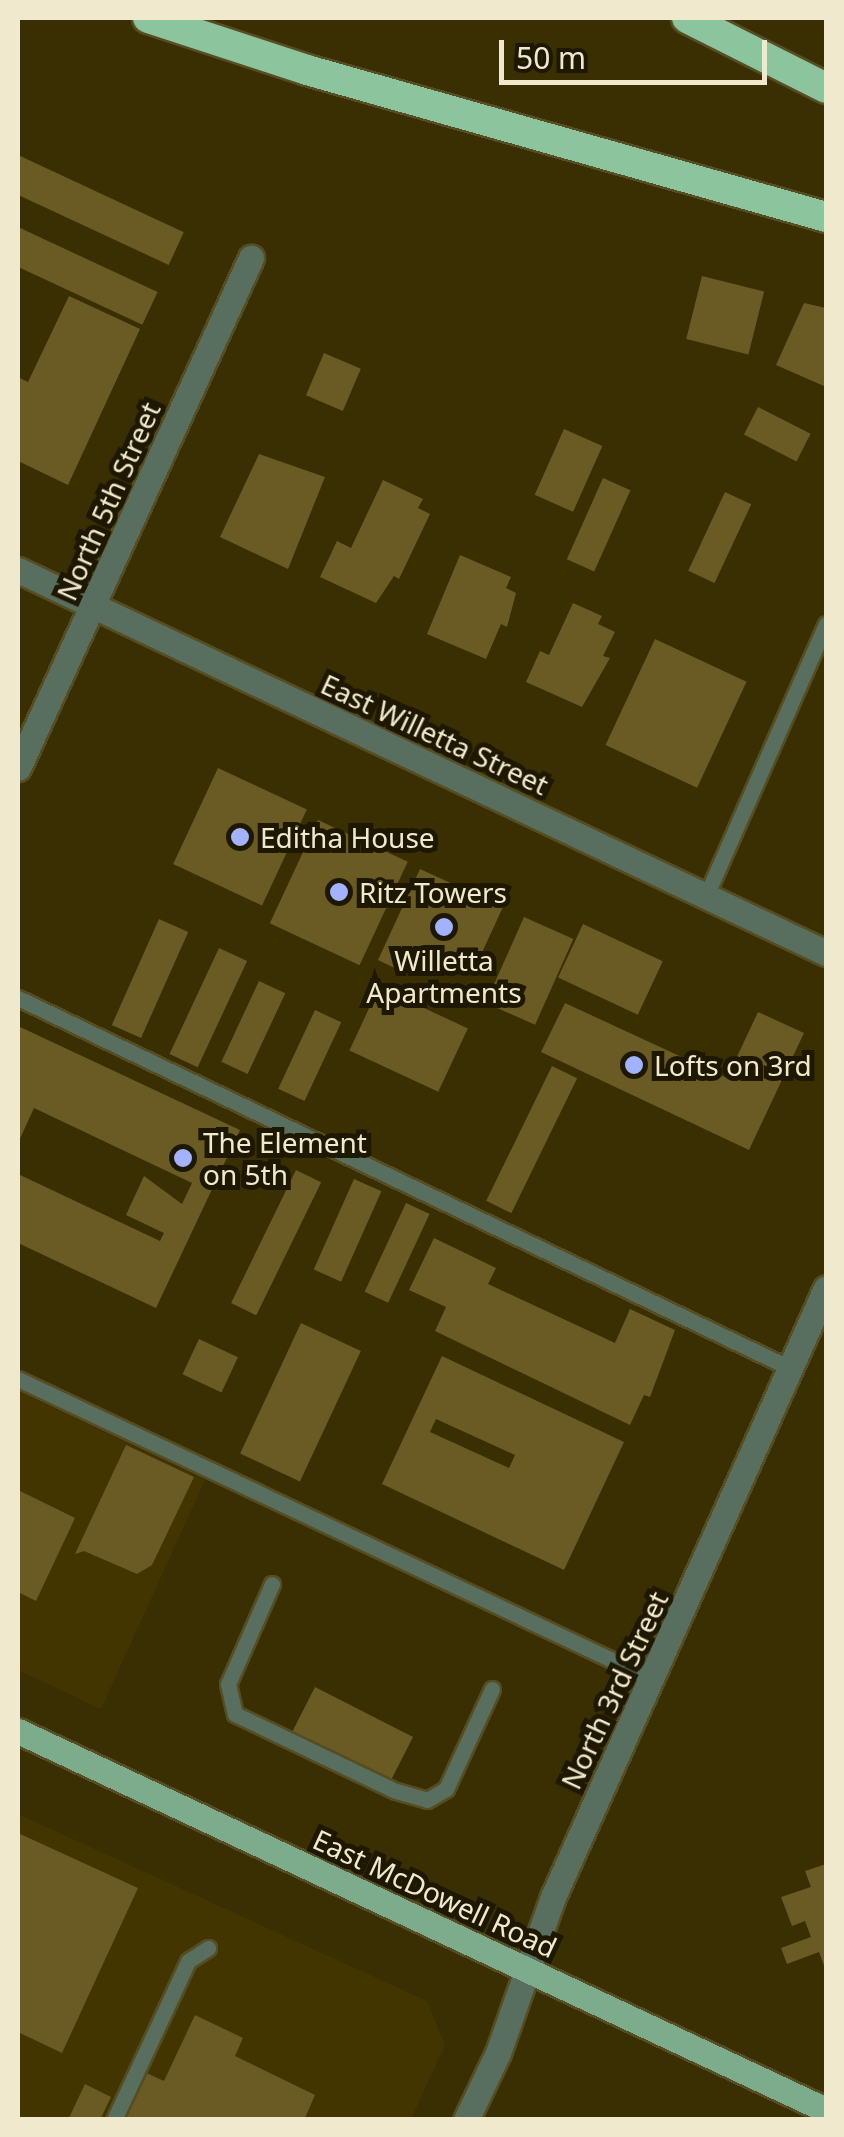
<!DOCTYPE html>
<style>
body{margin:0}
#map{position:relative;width:844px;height:2137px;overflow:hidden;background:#3a2f02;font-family:"Noto Sans",sans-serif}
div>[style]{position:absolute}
.built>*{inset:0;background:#423500}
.building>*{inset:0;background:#6a5b24;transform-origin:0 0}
.roads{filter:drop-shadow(2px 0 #574d22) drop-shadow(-2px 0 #574d22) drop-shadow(0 2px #574d22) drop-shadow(0 -2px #574d22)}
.service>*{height:15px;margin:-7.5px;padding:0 7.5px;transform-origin:7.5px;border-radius:7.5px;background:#586f5f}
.minor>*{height:25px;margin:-12.5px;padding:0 12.5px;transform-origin:12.5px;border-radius:12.5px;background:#586f5f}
.tertiary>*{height:25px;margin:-12.5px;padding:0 12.5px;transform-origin:12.5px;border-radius:12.5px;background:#586f5f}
.primary>*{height:25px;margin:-12.5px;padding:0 12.5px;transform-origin:12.5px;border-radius:12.5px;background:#7dac8c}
.motorway>*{height:30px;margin:-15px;padding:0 15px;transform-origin:15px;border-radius:15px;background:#8bc49d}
.dots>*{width:28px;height:28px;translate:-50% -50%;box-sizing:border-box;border:5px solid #1e1802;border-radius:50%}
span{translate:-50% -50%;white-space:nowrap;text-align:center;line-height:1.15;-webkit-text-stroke:10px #1e1802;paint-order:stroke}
.street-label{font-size:28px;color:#f1e9cd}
.poi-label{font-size:28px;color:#f1e9cd}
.left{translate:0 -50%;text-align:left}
.frame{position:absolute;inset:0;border:20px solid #f1e9cd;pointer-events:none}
.scale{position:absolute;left:499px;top:40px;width:268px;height:45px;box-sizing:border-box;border:5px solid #f1e9cd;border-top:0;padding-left:12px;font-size:30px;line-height:35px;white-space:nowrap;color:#f1e9cd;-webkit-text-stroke:8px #1e1802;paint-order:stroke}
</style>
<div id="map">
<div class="built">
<i style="clip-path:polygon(18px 1391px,205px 1480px,101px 1709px,18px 1670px)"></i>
<i style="clip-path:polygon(18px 1814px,427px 2001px,445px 2045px,411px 2119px,18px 2120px)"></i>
</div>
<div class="building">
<i style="left:18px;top:155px;width:183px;height:36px;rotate:25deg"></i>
<i style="left:18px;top:227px;width:154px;height:36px;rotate:25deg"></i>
<i style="left:702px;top:276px;width:64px;height:65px;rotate:14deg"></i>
<i style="clip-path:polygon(69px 296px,140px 329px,68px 485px,18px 461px,18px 377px,28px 382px)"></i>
<i style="clip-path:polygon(804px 303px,826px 308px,826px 387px,776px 365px)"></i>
<i style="left:324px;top:353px;width:40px;height:46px;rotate:23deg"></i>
<i style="left:758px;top:407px;width:59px;height:31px;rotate:27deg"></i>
<i style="left:564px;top:429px;width:42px;height:72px;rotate:24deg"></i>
<i style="clip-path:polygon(259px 454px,325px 477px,288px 569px,220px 537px)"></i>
<i style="left:603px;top:478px;width:30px;height:89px;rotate:24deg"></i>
<i style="clip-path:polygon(383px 480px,423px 499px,418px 508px,430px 514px,399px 579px,394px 576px,376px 603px,320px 577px,337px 541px,351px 548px)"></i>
<i style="left:725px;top:492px;width:29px;height:87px;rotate:25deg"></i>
<i style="clip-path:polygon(460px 555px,511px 577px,506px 588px,516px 593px,507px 627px,501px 624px,486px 659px,427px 634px)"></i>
<i style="clip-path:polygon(573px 603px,602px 616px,598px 624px,615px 632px,603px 656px,610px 658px,582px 707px,526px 682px,540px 651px,549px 655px)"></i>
<i style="left:655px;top:639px;width:101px;height:117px;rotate:25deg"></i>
<i style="left:218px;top:768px;width:98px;height:106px;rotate:25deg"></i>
<i style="left:318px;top:820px;width:99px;height:114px;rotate:25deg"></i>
<i style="clip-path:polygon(420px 869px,503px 907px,473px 972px,420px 947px,407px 974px,378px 960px)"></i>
<i style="left:524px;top:917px;width:54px;height:94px;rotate:24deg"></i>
<i style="left:159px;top:919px;width:32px;height:116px;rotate:24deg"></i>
<i style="left:583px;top:924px;width:88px;height:59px;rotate:25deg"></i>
<i style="left:219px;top:948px;width:31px;height:117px;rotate:25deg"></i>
<i style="left:259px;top:981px;width:29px;height:89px;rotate:25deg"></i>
<i style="left:379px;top:987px;width:98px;height:70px;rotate:25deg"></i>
<i style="clip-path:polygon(565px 1003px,727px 1078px,758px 1012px,804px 1033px,749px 1150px,541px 1052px)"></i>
<i style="left:315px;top:1010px;width:29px;height:87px;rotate:25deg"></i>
<i style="clip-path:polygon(18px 1026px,240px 1130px,156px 1308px,18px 1243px,18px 1174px,160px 1241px,164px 1233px,126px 1215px,144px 1176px,182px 1204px,192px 1183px,34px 1108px,18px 1143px)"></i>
<i style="left:552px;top:1066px;width:28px;height:150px;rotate:26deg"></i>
<i style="left:296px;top:1170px;width:28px;height:148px;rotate:26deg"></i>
<i style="left:354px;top:1179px;width:30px;height:99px;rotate:24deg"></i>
<i style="left:406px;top:1203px;width:26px;height:98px;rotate:25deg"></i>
<i style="clip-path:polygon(434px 1238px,496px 1268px,488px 1284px,615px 1343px,630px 1309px,675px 1330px,650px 1397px,644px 1395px,630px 1425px,435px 1331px,446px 1307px,409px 1290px)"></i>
<i style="left:301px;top:1323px;width:66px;height:144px;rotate:25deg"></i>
<i style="left:199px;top:1339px;width:43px;height:39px;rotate:25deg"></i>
<i style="clip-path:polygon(evenodd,442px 1356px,624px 1442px,564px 1570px,382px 1484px,442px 1356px,436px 1419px,515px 1455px,509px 1468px,430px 1432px,436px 1419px)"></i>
<i style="clip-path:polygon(126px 1445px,194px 1477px,152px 1565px,137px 1574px,84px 1551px,75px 1554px)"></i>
<i style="clip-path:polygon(18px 1490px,75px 1518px,36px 1601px,18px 1592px)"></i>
<i style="left:315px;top:1687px;width:110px;height:51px;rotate:27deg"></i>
<i style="clip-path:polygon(18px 1833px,138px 1888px,62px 2053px,18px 2032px)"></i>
<i style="clip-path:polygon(826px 1864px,826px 1971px,819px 1952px,787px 1964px,781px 1948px,811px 1937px,805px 1921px,792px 1926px,781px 1897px,811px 1887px,805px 1871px)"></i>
<i style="clip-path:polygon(195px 2015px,243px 2038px,235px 2056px,315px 2095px,304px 2120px,119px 2120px,142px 2071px,164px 2081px)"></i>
<i style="clip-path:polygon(85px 2084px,111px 2097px,100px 2120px,68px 2120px)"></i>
</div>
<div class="roads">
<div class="service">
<i style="left:706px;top:896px;width:297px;rotate:-66.2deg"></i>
<i style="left:18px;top:998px;width:858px;rotate:25.61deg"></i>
<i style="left:18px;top:1379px;width:701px;rotate:25.32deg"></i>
<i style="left:272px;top:1584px;width:109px;rotate:113.7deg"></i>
<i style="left:228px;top:1684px;width:31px;rotate:77deg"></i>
<i style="left:235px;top:1714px;width:178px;rotate:25.6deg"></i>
<i style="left:396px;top:1791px;width:32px;rotate:16deg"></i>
<i style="left:427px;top:1800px;width:22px;rotate:-30deg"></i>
<i style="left:446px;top:1789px;width:110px;rotate:-65.3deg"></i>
<i style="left:114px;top:2120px;width:175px;rotate:-65deg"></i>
<i style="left:188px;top:1961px;width:24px;rotate:-33deg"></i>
</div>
<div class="minor">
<i style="left:18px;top:570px;width:894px;rotate:25.36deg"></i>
<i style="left:18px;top:768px;width:561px;rotate:-65.45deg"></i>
</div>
<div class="tertiary">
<i style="left:466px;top:2120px;width:74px;rotate:-64.5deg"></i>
<i style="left:498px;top:2053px;width:165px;rotate:-70.6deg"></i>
<i style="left:553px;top:1897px;width:667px;rotate:-65.85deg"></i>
</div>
<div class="primary">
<i style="left:18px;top:1731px;width:892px;rotate:25.13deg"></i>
</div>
<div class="motorway">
<i style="left:148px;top:18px;width:167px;rotate:18.1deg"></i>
<i style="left:307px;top:70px;width:539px;rotate:15.81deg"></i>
<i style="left:687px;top:18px;width:156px;rotate:26.7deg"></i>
</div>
</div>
<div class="dots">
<i style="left:240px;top:837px;background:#a2b2fd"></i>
<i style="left:339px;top:892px;background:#a2b2fd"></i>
<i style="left:444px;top:927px;background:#a2b2fd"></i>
<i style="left:634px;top:1065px;background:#a2b2fd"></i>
<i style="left:183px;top:1158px;background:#a2b2fd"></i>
</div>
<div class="street-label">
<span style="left:108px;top:501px;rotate:-66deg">North 5th Street</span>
<span style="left:435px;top:734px;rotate:25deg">East Willetta Street</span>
<span style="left:614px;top:1690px;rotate:-65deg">North 3rd Street</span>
<span style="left:435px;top:1893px;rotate:25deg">East McDowell Road</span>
</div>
<div class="poi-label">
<span class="left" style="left:260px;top:837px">Editha House</span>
<span class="left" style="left:359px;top:892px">Ritz Towers</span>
<span style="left:444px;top:976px">Willetta<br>Apartments</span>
<span class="left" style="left:654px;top:1065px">Lofts on 3rd</span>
<span class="left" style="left:203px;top:1158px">The Element<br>on 5th</span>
</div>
<div class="frame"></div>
<div class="scale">50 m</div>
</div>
